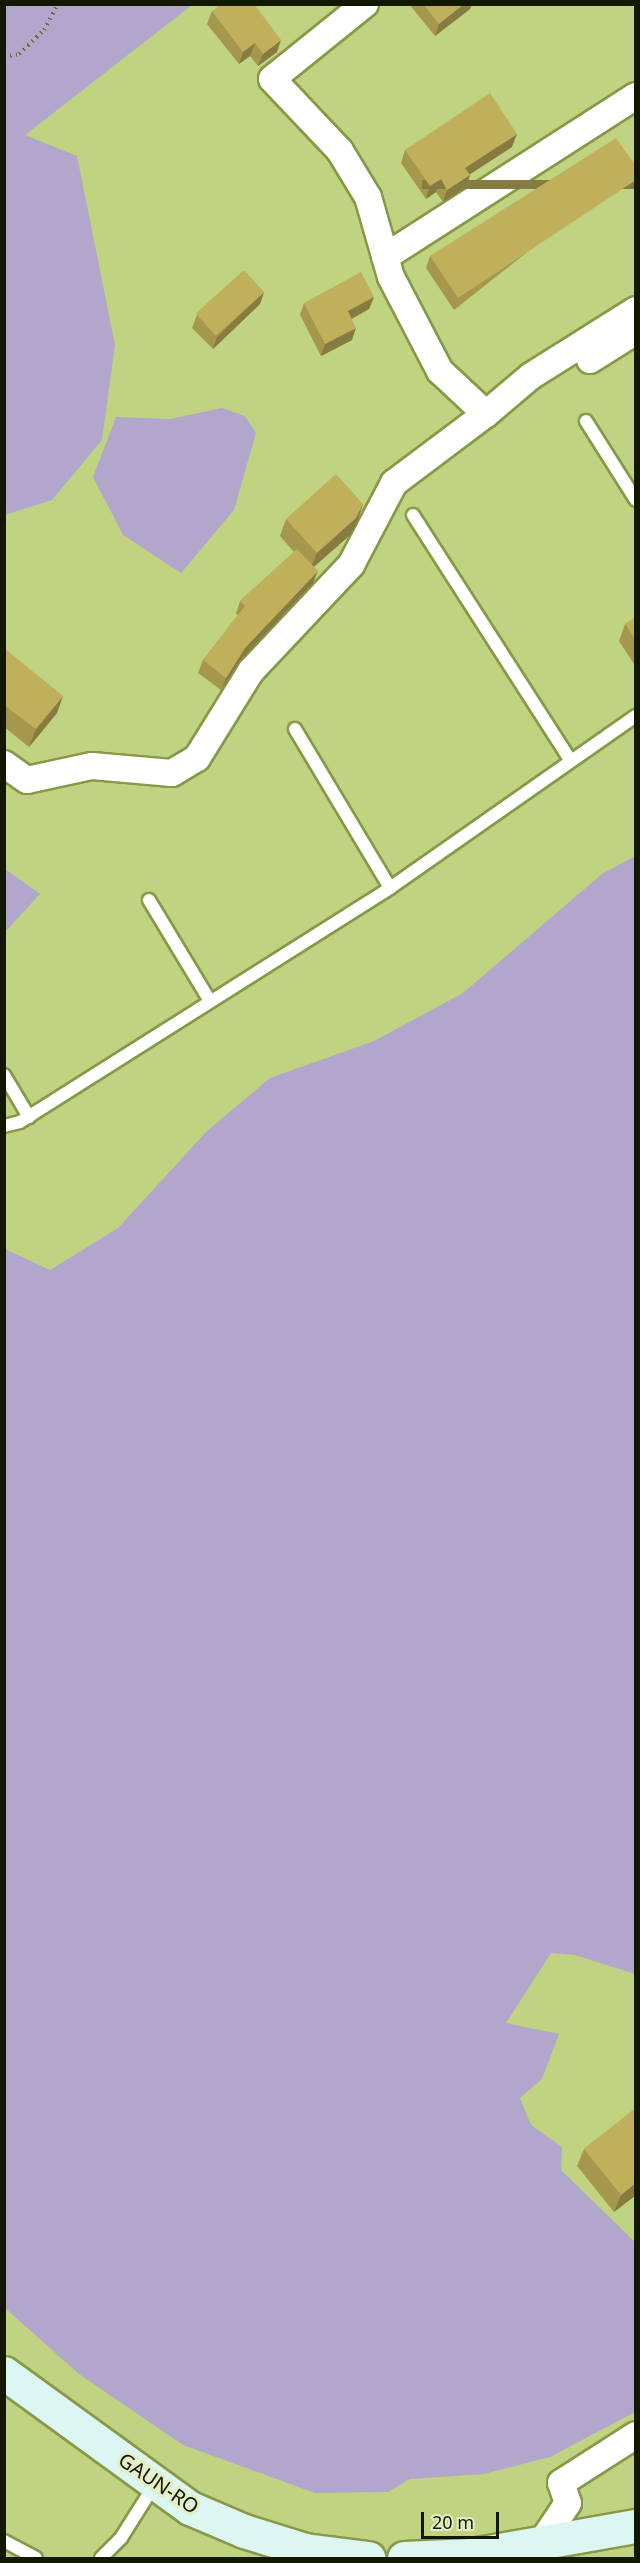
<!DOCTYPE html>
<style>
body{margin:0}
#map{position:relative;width:640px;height:2563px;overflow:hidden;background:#c0d381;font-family:"Noto Sans",sans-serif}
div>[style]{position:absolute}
.green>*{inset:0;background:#b2a6cc}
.path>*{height:4px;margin-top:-2px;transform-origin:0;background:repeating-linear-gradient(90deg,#65703d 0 1.5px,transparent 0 6px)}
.roads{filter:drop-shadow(2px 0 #879847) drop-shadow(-2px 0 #879847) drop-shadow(0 2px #879847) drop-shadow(0 -2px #879847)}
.lane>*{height:12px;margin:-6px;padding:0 6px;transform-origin:6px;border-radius:6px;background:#fff}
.street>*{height:26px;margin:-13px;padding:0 13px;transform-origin:13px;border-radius:13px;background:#fff}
.secondary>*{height:33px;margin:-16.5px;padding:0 16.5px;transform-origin:16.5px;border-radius:16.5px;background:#dcf6f1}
.wall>*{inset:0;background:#a5974e}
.shaded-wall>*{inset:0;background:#867b40;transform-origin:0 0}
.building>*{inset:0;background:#c0b05b;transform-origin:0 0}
span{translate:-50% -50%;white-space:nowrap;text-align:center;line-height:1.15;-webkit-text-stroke:6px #e5efc7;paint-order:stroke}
.street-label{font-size:20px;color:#121700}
.frame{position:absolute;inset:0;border:6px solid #121700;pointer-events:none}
.scale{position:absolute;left:421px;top:2512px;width:78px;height:27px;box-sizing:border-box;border:3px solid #121700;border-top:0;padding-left:8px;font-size:18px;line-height:21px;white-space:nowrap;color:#121700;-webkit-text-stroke:4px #e5efc7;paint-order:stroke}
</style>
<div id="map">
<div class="green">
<i style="clip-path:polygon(5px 4px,192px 5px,25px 135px,77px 156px,115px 345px,102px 440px,52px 500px,5px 515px)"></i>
<i style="clip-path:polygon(222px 408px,245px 416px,256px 433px,234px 510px,181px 573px,123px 535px,93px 477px,116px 417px,170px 419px)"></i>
<i style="clip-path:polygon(635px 856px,635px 1974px,575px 1955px,551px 1953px,506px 2023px,559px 2034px,542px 2079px,520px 2098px,531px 2125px,562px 2147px,561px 2170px,635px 2242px,635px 2412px,550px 2457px,484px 2474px,410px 2479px,388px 2492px,315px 2493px,183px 2445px,79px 2374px,5px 2308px,5px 1249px,50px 1270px,118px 1228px,207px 1131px,270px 1078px,374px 1041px,463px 993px,602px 874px)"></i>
<i style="clip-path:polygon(5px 869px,40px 894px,5px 932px)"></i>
</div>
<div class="path">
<i style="left:4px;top:57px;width:15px;rotate:-11deg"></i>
<i style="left:19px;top:54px;width:35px;rotate:-44deg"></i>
<i style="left:44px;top:30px;width:30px;rotate:-62deg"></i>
</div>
<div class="roads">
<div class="lane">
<i style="left:586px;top:421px;width:93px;rotate:57.7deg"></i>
<i style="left:413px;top:515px;width:291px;rotate:57.3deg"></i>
<i style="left:295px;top:729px;width:185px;rotate:59.1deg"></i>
<i style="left:149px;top:900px;width:118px;rotate:58.9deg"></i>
<i style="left:4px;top:1075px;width:49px;rotate:59.2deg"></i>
<i style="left:4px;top:1126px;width:16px;rotate:-14deg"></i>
<i style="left:20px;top:1122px;width:438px;rotate:-32.3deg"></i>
<i style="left:390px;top:888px;width:300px;rotate:-35deg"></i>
<i style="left:4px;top:2541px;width:36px;rotate:28deg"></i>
<i style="left:101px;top:2558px;width:28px;rotate:-45deg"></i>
<i style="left:121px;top:2538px;width:64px;rotate:-57.8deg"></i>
</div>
<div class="street">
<i style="left:365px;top:4px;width:119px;rotate:141.1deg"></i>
<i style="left:272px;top:79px;width:99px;rotate:46.6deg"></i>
<i style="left:340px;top:151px;width:54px;rotate:58.7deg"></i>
<i style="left:368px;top:197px;width:83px;rotate:74deg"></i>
<i style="left:391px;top:277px;width:106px;rotate:62.5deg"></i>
<i style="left:440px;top:371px;width:63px;rotate:43.1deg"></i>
<i style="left:486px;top:414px;width:59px;rotate:-40.2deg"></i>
<i style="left:531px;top:376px;width:124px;rotate:-32.2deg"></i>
<i style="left:385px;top:257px;width:298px;rotate:-32.7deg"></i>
<i style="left:590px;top:360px;width:54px;rotate:-32.2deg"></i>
<i style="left:4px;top:764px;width:28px;rotate:35deg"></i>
<i style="left:27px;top:780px;width:66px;rotate:-12.2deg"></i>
<i style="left:92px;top:766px;width:80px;rotate:5deg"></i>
<i style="left:172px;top:773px;width:29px;rotate:-31deg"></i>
<i style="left:197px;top:758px;width:102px;rotate:-58.2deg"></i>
<i style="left:251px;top:671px;width:146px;rotate:-46.7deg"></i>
<i style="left:351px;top:565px;width:93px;rotate:-62.3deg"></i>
<i style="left:394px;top:483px;width:115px;rotate:-36.9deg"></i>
<i style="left:541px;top:2543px;width:48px;rotate:-56deg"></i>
<i style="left:568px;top:2503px;width:21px;rotate:-109deg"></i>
<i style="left:561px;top:2483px;width:89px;rotate:-32.6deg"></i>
</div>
<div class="secondary">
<i style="left:4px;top:2373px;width:230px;rotate:36deg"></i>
<i style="left:190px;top:2508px;width:59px;rotate:23.1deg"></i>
<i style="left:244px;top:2531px;width:64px;rotate:17.3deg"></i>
<i style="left:305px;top:2550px;width:64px;rotate:7.2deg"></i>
<i style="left:404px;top:2558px;width:67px;rotate:-2.6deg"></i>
<i style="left:471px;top:2555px;width:168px;rotate:-10deg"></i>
</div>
</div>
<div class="wall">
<i style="clip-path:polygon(409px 4px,472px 4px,470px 9px,435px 36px)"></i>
<i style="clip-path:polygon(212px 11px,277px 52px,258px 66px,250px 56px,239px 64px,207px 24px)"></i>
<i style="clip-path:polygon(512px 147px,470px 174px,470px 175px,466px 187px,443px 202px,436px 192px,426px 199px,401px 163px,405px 150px)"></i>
<i style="clip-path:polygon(636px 166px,454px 310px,426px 268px,430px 256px)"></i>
<i style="clip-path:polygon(264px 292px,260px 304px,213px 349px,192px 328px,197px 315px)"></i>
<i style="clip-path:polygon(374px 297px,369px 309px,352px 319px,352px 340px,321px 356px,300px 315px,304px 303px)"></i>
<i style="clip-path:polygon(363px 504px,357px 522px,350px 535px,314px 567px,313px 583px,240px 661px,221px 690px,198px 673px,203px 660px,238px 615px,236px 614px,240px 601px,294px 552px,280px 536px,286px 519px)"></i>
<i style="clip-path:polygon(636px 617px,636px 667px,619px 641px,625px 624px)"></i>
<i style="clip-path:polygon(4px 648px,57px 713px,29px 747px,4px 727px)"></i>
<i style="clip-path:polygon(636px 2108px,636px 2195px,614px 2212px,577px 2166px,584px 2149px)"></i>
</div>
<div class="shaded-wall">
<i style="clip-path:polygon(464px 4px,472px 4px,470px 9px,435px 36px,439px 24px)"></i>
<i style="clip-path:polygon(281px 40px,277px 52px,258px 66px,263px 54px)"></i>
<i style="clip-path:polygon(255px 43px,250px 56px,239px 64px,243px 52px)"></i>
<i style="clip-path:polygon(517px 134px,512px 147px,461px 180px,465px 168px)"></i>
<i style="clip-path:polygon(470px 175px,466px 187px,443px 202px,447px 190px)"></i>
<i style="clip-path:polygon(441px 179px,436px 192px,426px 199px,430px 186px)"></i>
<i style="left:636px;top:180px;width:9px;height:214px;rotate:90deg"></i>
<i style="clip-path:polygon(264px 292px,260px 304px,213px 349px,217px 337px)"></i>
<i style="clip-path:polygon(374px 297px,369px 309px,343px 323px,348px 311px)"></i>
<i style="clip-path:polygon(356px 328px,352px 340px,321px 356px,325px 344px)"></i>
<i style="clip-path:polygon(363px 504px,357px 522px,350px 535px,310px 570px,317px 553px)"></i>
<i style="clip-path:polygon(318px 571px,313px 583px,240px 661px,221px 690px,226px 678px,245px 648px)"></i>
<i style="clip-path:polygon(63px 696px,57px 713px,29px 747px,36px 729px)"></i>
<i style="clip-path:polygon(636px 2183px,636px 2195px,614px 2212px,621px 2195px)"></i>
</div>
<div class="building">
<i style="clip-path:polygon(221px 4px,254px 4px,281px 40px,263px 54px,255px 43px,243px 52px,212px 11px)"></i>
<i style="clip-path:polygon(423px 4px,464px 4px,439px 24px)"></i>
<i style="clip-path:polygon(490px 93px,517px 134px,465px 168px,470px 175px,447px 190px,441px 179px,430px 186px,405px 150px)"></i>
<i style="clip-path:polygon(616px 138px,636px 166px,636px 180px,458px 298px,430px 256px)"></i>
<i style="left:244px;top:270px;width:30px;height:65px;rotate:48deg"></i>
<i style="clip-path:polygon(361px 272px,374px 297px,348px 311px,356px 328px,325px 344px,304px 303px)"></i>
<i style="clip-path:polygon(336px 474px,363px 504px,356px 518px,317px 553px,286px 519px)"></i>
<i style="clip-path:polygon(297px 549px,318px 571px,245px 648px,226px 678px,203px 660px,245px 606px,240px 601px)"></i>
<i style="clip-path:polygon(636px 617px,636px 640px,625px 624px)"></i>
<i style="clip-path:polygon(4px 648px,63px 696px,36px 729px,4px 705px)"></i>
<i style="clip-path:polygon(636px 2108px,636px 2183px,621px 2195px,584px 2149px)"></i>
</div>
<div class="street-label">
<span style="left:159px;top:2483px;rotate:34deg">GAUN-RO</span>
</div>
<div class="frame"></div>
<div class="scale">20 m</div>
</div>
